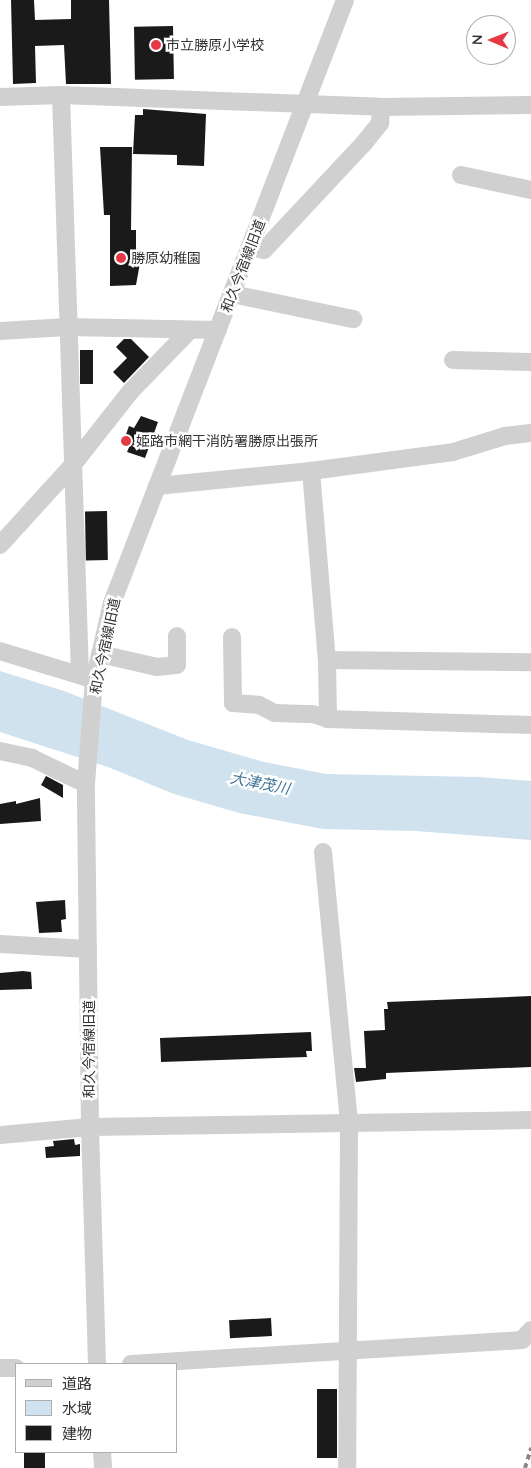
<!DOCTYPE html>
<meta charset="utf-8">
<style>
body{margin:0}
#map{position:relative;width:531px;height:1468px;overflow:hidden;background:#fff;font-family:Quicksand,"Noto Sans JP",sans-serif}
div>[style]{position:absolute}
.water>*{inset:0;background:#cfe2ee}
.building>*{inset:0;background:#1a1a1a;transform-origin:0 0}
.minor>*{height:18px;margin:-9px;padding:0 9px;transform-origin:9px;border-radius:9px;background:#d0d0d0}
.rail>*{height:4px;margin-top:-2px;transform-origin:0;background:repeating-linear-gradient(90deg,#888 0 5px,transparent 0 9px)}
.dots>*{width:14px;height:14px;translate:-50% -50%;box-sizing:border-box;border:2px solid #fff;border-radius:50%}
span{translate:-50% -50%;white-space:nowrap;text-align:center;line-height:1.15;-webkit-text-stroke:5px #fff;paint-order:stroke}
.poi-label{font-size:14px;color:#333}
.left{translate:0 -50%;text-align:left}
.street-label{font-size:14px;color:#333}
.water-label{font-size:15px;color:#3f7597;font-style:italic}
.legend{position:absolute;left:15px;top:1363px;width:162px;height:90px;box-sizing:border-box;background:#fff;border:1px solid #adadad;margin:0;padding:6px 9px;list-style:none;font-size:15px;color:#333}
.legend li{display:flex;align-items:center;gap:10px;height:25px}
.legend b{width:25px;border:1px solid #adadad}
.north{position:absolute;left:466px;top:15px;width:50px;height:50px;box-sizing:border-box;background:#fff;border:1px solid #adadad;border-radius:50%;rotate:271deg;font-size:14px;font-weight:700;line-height:20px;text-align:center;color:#333}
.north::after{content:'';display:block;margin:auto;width:18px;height:22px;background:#e63946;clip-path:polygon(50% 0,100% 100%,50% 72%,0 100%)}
</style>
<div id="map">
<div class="water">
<i style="clip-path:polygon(0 671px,64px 691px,188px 740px,264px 762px,326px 774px,479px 777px,531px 781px,531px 840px,416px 831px,323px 829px,239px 813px,174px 794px,108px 767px,0 732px)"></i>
</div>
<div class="building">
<i style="clip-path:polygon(11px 0,34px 0,35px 20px,71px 19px,71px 0,109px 0,111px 84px,66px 84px,64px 45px,35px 46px,36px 83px,13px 84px)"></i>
<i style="left:173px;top:26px;width:53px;height:39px;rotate:89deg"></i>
<i style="clip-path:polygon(143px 109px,206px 114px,204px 166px,177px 165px,177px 155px,133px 154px,135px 115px,143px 115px)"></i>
<i style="clip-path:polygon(100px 147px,132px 147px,131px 230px,136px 230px,136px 263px,140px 263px,136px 285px,110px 286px,110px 215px,104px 215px)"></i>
<i style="clip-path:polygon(124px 339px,131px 339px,149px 357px,124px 383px,113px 372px,127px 358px,116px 347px)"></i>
<i style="left:80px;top:350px;width:13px;height:34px"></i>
<i style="clip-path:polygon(141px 416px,158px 422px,145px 458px,127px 452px,130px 445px,123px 443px,129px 426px,134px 428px)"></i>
<i style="left:107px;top:511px;width:49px;height:22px;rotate:89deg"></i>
<i style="clip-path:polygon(46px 776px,63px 785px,63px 798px,41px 785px)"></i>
<i style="clip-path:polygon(40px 798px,41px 821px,0 824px,0 804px,16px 801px,16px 804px)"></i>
<i style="clip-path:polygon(65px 900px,66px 919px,61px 920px,62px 932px,39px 933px,36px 902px)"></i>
<i style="clip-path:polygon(23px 971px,31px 972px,32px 989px,0 990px,0 973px)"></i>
<i style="clip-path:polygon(531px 996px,531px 1067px,386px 1073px,386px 1079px,356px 1082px,354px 1068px,366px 1068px,364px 1031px,385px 1030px,384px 1009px,388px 1009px,387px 1002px)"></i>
<i style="clip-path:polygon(311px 1032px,312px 1051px,306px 1051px,307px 1057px,161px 1062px,160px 1038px)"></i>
<i style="clip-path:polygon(74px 1139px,75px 1145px,80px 1144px,80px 1156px,46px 1158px,45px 1147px,54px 1146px,53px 1141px)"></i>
<i style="left:271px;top:1318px;width:18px;height:42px;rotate:87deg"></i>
<i style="left:317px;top:1389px;width:20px;height:69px"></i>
<i style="left:24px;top:1452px;width:21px;height:16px"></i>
</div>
<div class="minor">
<i style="left:61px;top:95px;width:579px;rotate:88.12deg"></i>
<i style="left:0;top:97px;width:61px;rotate:-1.9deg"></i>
<i style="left:61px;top:95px;width:320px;rotate:2.1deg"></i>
<i style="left:381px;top:107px;width:150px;rotate:-0.8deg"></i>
<i style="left:461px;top:175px;width:72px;rotate:12.1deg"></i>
<i style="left:250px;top:247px;width:14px;rotate:12deg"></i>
<i style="left:264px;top:250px;width:146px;rotate:-46.9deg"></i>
<i style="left:364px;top:143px;width:26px;rotate:-51deg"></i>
<i style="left:380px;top:123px;width:16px;rotate:-86deg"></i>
<i style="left:232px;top:294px;width:124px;rotate:11.7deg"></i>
<i style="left:0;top:331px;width:67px;rotate:-3.4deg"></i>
<i style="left:67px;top:327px;width:151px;rotate:1.1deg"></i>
<i style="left:453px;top:360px;width:78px;rotate:1.5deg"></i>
<i style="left:311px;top:471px;width:190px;rotate:85.2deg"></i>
<i style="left:327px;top:660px;width:59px;rotate:89deg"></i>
<i style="left:157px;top:486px;width:155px;rotate:-5.6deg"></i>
<i style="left:311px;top:471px;width:143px;rotate:-7.6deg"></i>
<i style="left:453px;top:452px;width:54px;rotate:-17.1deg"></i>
<i style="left:505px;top:436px;width:26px;rotate:-7deg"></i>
<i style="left:0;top:545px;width:105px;rotate:-47.7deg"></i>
<i style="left:71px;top:467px;width:95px;rotate:-51.8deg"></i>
<i style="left:130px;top:392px;width:86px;rotate:-45.9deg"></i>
<i style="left:232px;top:637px;width:66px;rotate:89.1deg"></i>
<i style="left:233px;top:703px;width:26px;rotate:4deg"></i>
<i style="left:259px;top:705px;width:18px;rotate:27deg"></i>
<i style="left:275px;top:713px;width:38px;rotate:2deg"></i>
<i style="left:313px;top:714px;width:16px;rotate:18deg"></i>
<i style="left:328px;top:719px;width:203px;rotate:1.7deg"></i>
<i style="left:0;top:651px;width:93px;rotate:16.9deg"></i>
<i style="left:100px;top:654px;width:58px;rotate:12.8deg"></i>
<i style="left:157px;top:667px;width:20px;rotate:-6deg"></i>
<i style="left:177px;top:665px;width:29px;rotate:-90deg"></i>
<i style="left:327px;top:660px;width:204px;rotate:0.6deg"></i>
<i style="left:0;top:751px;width:33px;rotate:12deg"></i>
<i style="left:32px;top:758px;width:60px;rotate:25.7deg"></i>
<i style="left:323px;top:852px;width:273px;rotate:84.5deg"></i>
<i style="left:349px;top:1124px;width:344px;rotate:90.3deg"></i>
<i style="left:0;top:944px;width:88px;rotate:3.3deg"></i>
<i style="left:0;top:1135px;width:90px;rotate:-5.1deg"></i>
<i style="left:90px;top:1127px;width:441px;rotate:-0.9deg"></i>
<i style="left:97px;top:1364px;width:237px;rotate:-91.7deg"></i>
<i style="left:90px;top:1127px;width:343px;rotate:-90.7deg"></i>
<i style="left:86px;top:784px;width:103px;rotate:-85.6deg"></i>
<i style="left:94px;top:681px;width:80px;rotate:-77deg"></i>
<i style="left:112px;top:603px;width:646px;rotate:-68.87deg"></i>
<i style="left:131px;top:1364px;width:392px;rotate:-3.5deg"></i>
<i style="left:522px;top:1340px;width:13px;rotate:-48deg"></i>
<i style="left:0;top:1368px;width:16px"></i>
<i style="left:102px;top:1452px;width:16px;rotate:86deg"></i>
</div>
<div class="rail">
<i style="left:525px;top:1468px;width:21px;rotate:-73deg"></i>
</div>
<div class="dots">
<i style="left:156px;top:45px;background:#e63946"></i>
<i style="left:121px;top:258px;background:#e63946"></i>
<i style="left:126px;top:441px;background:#e63946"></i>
</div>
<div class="poi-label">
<span class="left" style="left:166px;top:45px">市立勝原小学校</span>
<span class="left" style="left:131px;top:258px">勝原幼稚園</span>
<span class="left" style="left:136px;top:441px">姫路市網干消防署勝原出張所</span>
</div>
<div class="street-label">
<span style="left:243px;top:266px;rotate:-69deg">和久今宿線旧道</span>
<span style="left:105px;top:646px;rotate:-78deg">和久今宿線旧道</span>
<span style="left:89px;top:1049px;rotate:-90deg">和久今宿線旧道</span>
</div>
<div class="water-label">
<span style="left:260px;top:783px;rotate:11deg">大津茂川</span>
</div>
<ul class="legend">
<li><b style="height:6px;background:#d0d0d0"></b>道路</li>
<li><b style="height:14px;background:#cfe2ee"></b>水域</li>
<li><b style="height:14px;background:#1a1a1a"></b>建物</li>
</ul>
<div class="north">N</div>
</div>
